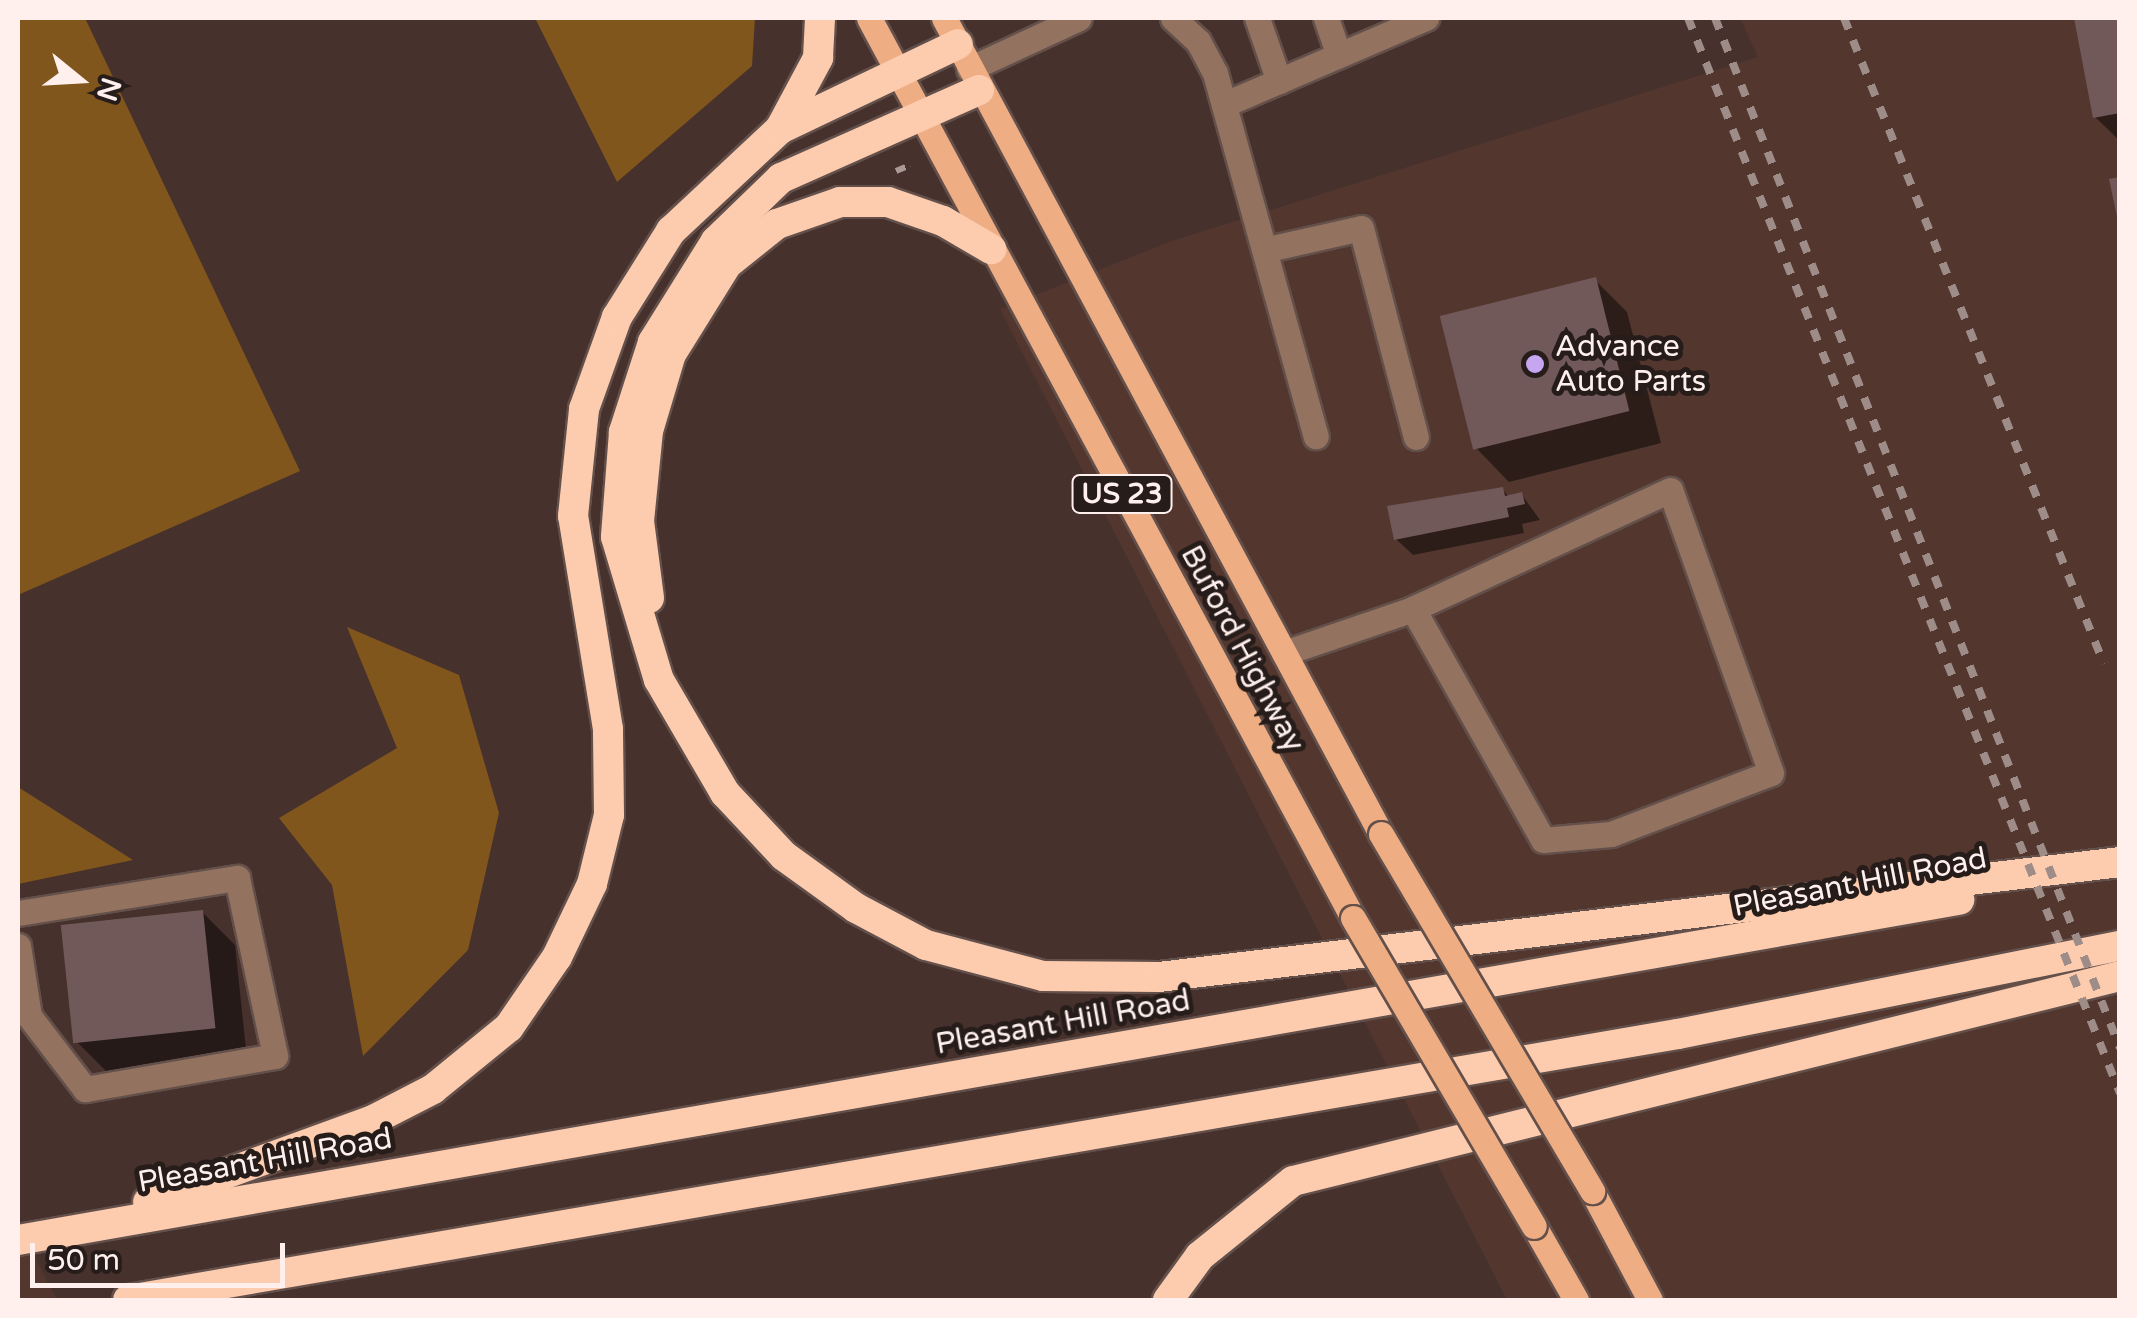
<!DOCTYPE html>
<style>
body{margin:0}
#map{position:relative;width:2137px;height:1318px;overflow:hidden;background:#46312c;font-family:"Varela Round",sans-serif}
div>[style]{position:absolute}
.built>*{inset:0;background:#53372f}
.forest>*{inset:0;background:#80561d}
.shadow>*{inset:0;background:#0007}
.building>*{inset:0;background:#725959;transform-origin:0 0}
.path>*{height:6px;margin-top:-3px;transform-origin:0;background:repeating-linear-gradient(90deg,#ab9996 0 10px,transparent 0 15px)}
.roads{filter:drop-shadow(2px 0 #64504b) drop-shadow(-2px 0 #64504b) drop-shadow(0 2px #64504b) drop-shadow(0 -2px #64504b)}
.minor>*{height:25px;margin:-12.5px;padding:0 12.5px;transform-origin:12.5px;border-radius:12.5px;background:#93735f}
.major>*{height:25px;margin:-12.5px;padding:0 12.5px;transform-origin:12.5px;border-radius:12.5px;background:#efad83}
.highway>*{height:30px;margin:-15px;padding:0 15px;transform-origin:15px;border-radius:15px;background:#fdccaf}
.rail>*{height:8px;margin-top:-4px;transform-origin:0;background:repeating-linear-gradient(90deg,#9e8c88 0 12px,transparent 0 24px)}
.bridges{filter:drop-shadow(2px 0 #64504b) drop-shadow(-2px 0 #64504b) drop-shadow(0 2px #64504b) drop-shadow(0 -2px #64504b)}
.major-bridge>*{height:25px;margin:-12.5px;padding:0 12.5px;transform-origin:12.5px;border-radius:12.5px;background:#efad83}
.dots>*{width:28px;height:28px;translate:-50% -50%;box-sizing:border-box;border:5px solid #261c19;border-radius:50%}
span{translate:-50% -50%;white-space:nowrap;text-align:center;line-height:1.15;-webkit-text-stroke:10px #261c19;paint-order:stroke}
.shield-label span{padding:2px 8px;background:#261c19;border:2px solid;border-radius:8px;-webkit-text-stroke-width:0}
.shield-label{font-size:28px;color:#fff0ed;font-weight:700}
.poi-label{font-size:30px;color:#fff0ed}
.left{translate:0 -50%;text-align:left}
.street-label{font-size:30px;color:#fff0ed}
.frame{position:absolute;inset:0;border:20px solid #fff0ed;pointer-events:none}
.north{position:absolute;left:30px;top:30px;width:100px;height:100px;-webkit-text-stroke:8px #261c19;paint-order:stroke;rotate:108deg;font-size:28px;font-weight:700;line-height:40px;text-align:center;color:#fff0ed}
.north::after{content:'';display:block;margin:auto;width:35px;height:45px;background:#fff0ed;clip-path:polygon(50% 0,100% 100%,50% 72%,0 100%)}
.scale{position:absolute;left:30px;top:1243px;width:255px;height:45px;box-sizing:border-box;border:5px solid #fff0ed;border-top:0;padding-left:12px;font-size:30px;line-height:35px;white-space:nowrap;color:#fff0ed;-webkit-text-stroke:8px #261c19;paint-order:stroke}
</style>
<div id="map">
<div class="built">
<i style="clip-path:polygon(1740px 18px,2119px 18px,2119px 1300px,1507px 1300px,1000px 309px,1172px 241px,1758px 57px)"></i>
<i style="clip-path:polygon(18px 1224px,49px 1285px,57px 1300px,18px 1300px)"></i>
</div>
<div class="forest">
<i style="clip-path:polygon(18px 18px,85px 18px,300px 471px,18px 595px)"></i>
<i style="clip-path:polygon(535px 18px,755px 18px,752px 66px,617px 182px)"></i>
<i style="clip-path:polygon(347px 627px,459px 675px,499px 813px,468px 950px,363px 1056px,332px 885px,279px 818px,397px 748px)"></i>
<i style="clip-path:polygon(18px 787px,133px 860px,18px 884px)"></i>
</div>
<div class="shadow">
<i style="clip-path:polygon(2076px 18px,2120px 18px,2120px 141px,2095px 117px)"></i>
<i style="clip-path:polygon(1595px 280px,1627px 312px,1661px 443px,1509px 482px,1477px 449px)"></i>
<i style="clip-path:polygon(1502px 489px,1510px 498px,1522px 495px,1540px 520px,1522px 524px,1524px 533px,1413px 555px,1396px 539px)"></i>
<i style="clip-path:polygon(202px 912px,235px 945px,247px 1059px,109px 1074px,77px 1042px)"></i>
</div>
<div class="building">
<i style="clip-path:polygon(2074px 18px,2120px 18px,2120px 113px,2093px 118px)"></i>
<i style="clip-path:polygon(2120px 177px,2120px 221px,2118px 221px,2109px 179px)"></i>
<i style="left:1596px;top:277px;width:138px;height:161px;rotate:76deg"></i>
<i style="clip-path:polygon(1503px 487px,1505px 496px,1522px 492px,1525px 504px,1507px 508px,1509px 517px,1394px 540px,1387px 506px)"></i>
<i style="left:203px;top:910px;width:119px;height:143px;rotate:84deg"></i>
</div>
<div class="path">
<i style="left:896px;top:171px;width:15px;rotate:-23deg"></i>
</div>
<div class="roads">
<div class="minor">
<i style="left:1173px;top:18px;width:34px;rotate:43deg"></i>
<i style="left:1198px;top:41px;width:36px;rotate:62deg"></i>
<i style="left:1215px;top:73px;width:377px;rotate:74.5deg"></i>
<i style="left:1257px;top:18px;width:67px;rotate:70.8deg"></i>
<i style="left:1326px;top:18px;width:39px;rotate:71deg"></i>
<i style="left:969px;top:69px;width:121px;rotate:-24.9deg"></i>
<i style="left:1225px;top:104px;width:219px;rotate:-23.2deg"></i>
<i style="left:1268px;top:249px;width:95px;rotate:-12.7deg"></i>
<i style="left:1361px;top:228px;width:216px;rotate:75.3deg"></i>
<i style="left:1284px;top:653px;width:136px;rotate:-18.8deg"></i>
<i style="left:1413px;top:609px;width:265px;rotate:60.6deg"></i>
<i style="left:1543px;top:840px;width:68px;rotate:-5deg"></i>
<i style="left:1611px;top:834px;width:171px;rotate:-20.9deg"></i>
<i style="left:1771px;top:773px;width:300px;rotate:-109.6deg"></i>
<i style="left:1670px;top:490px;width:283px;rotate:155.2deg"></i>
<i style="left:18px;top:913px;width:222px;rotate:-9.1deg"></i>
<i style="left:237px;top:878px;width:182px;rotate:77.9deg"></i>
<i style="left:275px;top:1056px;width:193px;rotate:170.1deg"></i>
<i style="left:85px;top:1089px;width:92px;rotate:-127.5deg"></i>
<i style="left:29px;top:1016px;width:71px;rotate:-98.9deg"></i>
</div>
<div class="major">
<i style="left:869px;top:18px;width:1022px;rotate:61.73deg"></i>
<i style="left:944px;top:18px;width:926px;rotate:61.83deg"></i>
<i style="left:1592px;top:1191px;width:123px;rotate:62deg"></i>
<i style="left:1534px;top:1226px;width:85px;rotate:60.4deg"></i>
</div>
<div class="highway">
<i style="left:979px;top:90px;width:217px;rotate:156deg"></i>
<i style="left:781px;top:178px;width:91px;rotate:135.9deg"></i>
<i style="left:716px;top:241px;width:119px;rotate:122deg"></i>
<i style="left:653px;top:342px;width:95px;rotate:107.9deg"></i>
<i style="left:624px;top:432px;width:105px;rotate:94.4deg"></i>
<i style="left:616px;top:537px;width:149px;rotate:73.3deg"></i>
<i style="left:659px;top:680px;width:131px;rotate:59.7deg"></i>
<i style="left:725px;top:793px;width:86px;rotate:46.9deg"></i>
<i style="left:784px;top:856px;width:89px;rotate:35.8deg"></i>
<i style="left:856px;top:908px;width:79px;rotate:27.9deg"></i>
<i style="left:926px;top:945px;width:121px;rotate:14.8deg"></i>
<i style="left:1043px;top:976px;width:116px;rotate:0.5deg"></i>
<i style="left:1159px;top:977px;width:968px;rotate:-6.82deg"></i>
<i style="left:780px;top:129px;width:81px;rotate:-61.8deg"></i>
<i style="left:818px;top:58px;width:40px;rotate:-87.1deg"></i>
<i style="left:649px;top:598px;width:78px;rotate:-97.4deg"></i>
<i style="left:639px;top:521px;width:90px;rotate:-84.3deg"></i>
<i style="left:648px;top:431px;width:80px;rotate:-73.4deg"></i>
<i style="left:671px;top:354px;width:106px;rotate:-58.1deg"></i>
<i style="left:727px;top:264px;width:64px;rotate:-38.7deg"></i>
<i style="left:777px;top:224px;width:67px;rotate:-19.2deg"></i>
<i style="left:840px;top:202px;width:48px"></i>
<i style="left:888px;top:202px;width:58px;rotate:19.1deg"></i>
<i style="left:943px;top:221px;width:56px;rotate:30.3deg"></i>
<i style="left:148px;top:1202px;width:239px;rotate:-20deg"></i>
<i style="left:373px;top:1120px;width:68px;rotate:-27.3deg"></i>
<i style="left:433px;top:1089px;width:98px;rotate:-39.2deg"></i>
<i style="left:509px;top:1027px;width:85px;rotate:-55.6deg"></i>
<i style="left:557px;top:957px;width:81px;rotate:-64.4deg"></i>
<i style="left:592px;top:884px;width:71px;rotate:-76.2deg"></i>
<i style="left:609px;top:815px;width:86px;rotate:-90.7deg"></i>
<i style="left:608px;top:729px;width:216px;rotate:-99.3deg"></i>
<i style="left:573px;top:516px;width:108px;rotate:-84.1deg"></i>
<i style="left:584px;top:409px;width:98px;rotate:-70.3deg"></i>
<i style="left:617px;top:317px;width:102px;rotate:-57.9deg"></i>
<i style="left:671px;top:231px;width:149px;rotate:-43.1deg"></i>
<i style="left:780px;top:129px;width:197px;rotate:-25.5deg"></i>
<i style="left:18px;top:1240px;width:1971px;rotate:-9.94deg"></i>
<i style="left:128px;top:1300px;width:1573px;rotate:-9.74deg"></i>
<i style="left:1678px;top:1034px;width:451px;rotate:-11.3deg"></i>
<i style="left:1168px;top:1300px;width:54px;rotate:-54deg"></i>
<i style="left:1200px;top:1256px;width:119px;rotate:-38.9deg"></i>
<i style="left:1293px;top:1181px;width:852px;rotate:-13.92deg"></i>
</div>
</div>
<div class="rail">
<i style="left:1688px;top:18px;width:1159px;rotate:68.11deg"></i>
<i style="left:1715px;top:18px;width:1107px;rotate:68.54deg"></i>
<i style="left:1844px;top:18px;width:696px;rotate:68.08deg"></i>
</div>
<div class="bridges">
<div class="major-bridge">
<i style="left:1381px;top:834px;width:415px;rotate:59.4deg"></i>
<i style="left:1353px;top:918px;width:357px;rotate:59.6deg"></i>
</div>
</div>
<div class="dots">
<i style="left:1535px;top:364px;background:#c6a6f0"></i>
</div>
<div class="shield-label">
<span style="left:1122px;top:494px">US 23</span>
</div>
<div class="poi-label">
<span class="left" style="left:1555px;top:364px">Advance<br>Auto Parts</span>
</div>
<div class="street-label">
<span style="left:1242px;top:649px;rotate:62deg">Buford Highway</span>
<span style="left:1860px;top:883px;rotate:-11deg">Pleasant Hill Road</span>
<span style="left:1063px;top:1023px;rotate:-10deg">Pleasant Hill Road</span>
<span style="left:265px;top:1161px;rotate:-10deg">Pleasant Hill Road</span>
</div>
<div class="frame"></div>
<div class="north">N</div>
<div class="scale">50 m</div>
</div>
